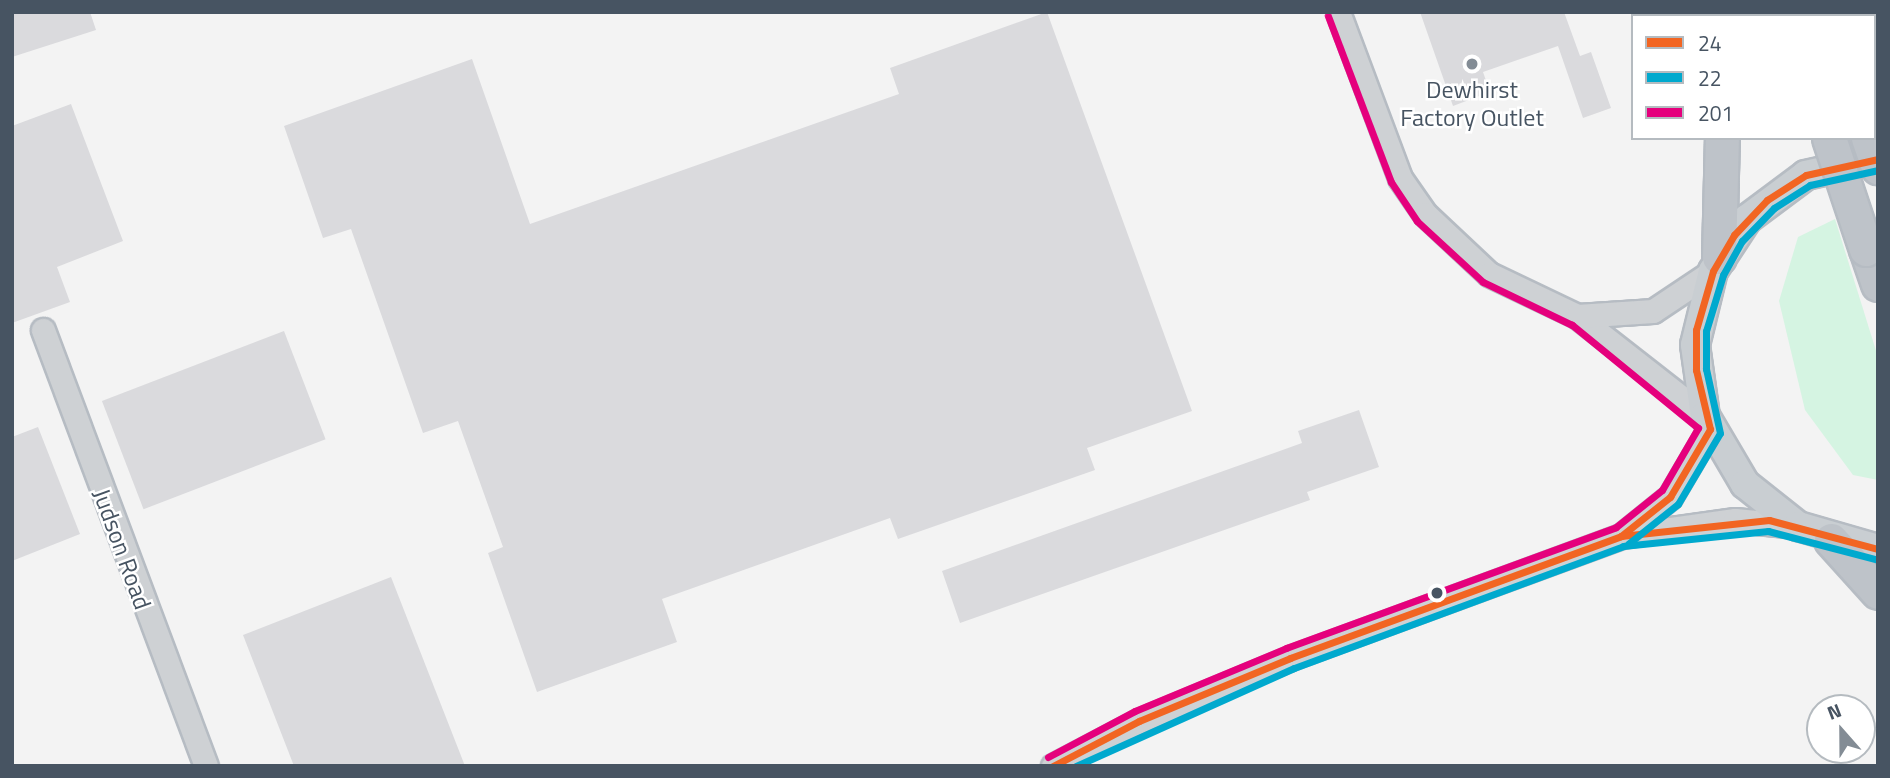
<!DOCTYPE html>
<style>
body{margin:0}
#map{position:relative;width:1890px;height:778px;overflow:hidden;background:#f3f3f3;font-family:"Titillium Web",sans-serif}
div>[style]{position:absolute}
.green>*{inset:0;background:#d5f4e2}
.building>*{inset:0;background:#dadadd;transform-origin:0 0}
.roads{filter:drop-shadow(2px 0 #b6bcc3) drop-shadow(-2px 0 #b6bcc3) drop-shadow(0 2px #b6bcc3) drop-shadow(0 -2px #b6bcc3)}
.minor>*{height:23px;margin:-11.5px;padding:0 11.5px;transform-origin:11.5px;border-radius:11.5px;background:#ced1d4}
.major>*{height:28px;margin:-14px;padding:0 14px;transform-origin:14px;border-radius:14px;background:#c9ced2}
.highway>*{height:33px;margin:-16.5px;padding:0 16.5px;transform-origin:16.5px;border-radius:16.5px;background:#bec3c9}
.bridges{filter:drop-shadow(2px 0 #b6bcc3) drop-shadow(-2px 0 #b6bcc3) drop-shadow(0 2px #b6bcc3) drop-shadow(0 -2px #b6bcc3)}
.highway-bridge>*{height:33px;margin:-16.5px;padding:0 16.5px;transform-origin:16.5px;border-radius:16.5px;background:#bec3c9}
.bus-1>*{height:7px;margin:-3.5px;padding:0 3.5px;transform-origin:3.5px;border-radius:3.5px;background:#f26522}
.bus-2>*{height:7px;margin:-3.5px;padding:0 3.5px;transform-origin:3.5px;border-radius:3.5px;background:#00a9ce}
.bus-3>*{height:7px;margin:-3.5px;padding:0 3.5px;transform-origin:3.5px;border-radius:3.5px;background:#e5007d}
.dots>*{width:19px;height:19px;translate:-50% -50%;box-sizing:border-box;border:4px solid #fff;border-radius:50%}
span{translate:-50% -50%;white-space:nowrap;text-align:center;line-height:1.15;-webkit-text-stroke:5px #fff;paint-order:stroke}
.poi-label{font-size:24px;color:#475462}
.street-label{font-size:24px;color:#475462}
.frame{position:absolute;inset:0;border:14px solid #475462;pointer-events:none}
.legend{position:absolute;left:1631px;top:14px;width:245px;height:126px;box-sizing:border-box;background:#fff;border:2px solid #b5bbc0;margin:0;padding:9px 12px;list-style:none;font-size:21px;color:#475462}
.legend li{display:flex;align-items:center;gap:14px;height:35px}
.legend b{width:35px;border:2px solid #b5bbc0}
.north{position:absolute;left:1806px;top:694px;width:70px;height:70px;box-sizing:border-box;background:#fff;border:2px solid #b5bbc0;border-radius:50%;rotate:339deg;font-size:19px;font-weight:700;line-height:28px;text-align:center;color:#475462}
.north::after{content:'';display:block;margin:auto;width:24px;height:32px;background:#838c95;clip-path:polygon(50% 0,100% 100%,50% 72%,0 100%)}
</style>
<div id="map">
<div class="green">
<i style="clip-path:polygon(1835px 219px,1878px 357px,1878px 480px,1853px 475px,1805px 410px,1779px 301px,1798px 237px)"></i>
</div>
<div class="building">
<i style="clip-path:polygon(12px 12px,90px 12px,96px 30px,12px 57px)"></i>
<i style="clip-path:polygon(1047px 12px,1192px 411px,1087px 448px,1095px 470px,898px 539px,890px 518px,662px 599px,677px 642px,537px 692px,488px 553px,503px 547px,458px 421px,423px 433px,351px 229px,323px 238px,284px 126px,472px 59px,530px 224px,899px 94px,890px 68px)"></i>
<i style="clip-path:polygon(1420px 12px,1564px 12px,1580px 56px,1591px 52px,1611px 108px,1583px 118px,1558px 46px,1483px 72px,1490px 92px,1453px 106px)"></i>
<i style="clip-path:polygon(71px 104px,123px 241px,57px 267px,70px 302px,12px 323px,12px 126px)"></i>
<i style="left:284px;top:331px;width:116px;height:195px;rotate:69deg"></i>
<i style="clip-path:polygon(1359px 410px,1379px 467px,1307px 492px,1310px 500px,960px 623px,942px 571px,1302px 443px,1298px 431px)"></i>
<i style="clip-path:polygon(38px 427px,80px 534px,12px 561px,12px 437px)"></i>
<i style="clip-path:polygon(391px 577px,465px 766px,294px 766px,243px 635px)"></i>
</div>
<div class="roads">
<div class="minor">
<i style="left:1338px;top:12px;width:177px;rotate:69.5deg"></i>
<i style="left:1400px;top:178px;width:44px;rotate:55.2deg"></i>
<i style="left:1425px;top:214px;width:88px;rotate:43.2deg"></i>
<i style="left:1489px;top:274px;width:98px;rotate:25.5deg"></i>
<i style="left:1577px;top:316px;width:162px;rotate:38deg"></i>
<i style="left:1577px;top:316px;width:76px;rotate:-3.8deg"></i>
<i style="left:1653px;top:311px;width:72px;rotate:-33.7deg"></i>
<i style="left:43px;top:330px;width:465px;rotate:69.5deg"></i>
<i style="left:1624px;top:534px;width:59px;rotate:-38.8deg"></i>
<i style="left:1670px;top:497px;width:79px;rotate:-59.5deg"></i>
<i style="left:1053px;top:766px;width:97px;rotate:-27.6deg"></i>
<i style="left:1139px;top:721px;width:164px;rotate:-22.6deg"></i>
<i style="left:1290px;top:658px;width:353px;rotate:-20.2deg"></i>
<i style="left:1621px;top:536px;width:115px;rotate:-8deg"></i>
<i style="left:1735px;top:520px;width:62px;rotate:5.5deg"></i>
</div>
<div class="major">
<i style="left:1878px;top:159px;width:74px;rotate:167.5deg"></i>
<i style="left:1806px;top:175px;width:74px;rotate:143.3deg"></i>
<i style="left:1747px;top:219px;width:62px;rotate:123.2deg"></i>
<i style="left:1713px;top:271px;width:76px;rotate:103.7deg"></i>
<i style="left:1695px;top:345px;width:72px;rotate:82deg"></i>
<i style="left:1705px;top:416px;width:79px;rotate:59.5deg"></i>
<i style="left:1745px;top:484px;width:68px;rotate:38.4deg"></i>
<i style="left:1798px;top:526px;width:83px;rotate:16deg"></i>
</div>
<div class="highway">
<i style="left:1679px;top:12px;width:4px;rotate:76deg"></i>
<i style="left:1781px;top:12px;width:4px;rotate:63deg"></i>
<i style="left:1821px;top:12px;width:4px;rotate:63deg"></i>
<i style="left:1866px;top:249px;width:37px;rotate:71deg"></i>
<i style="left:1719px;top:257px;width:119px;rotate:-88.6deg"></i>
<i style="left:1831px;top:540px;width:70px;rotate:47.9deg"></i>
</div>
</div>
<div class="bridges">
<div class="highway-bridge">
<i style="left:1829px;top:138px;width:117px;rotate:71.6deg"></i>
<i style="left:1868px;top:138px;width:31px;rotate:71deg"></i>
</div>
</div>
<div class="bus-1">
<i style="left:1621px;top:536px;width:63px;rotate:-38.5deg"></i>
<i style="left:1670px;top:497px;width:79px;rotate:-59.5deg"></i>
<i style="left:1710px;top:429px;width:61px;rotate:-103.3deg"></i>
<i style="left:1696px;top:370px;width:40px;rotate:-90deg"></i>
<i style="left:1696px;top:330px;width:61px;rotate:-73.9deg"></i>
<i style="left:1713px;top:271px;width:42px;rotate:-59.7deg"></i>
<i style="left:1734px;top:235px;width:48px;rotate:-46.7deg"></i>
<i style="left:1767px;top:200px;width:46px;rotate:-32.7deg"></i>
<i style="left:1806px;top:175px;width:74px;rotate:-12.5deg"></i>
<i style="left:1053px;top:766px;width:97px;rotate:-27.6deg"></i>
<i style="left:1139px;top:721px;width:164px;rotate:-22.6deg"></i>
<i style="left:1290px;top:658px;width:353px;rotate:-20.2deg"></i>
<i style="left:1621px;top:536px;width:149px;rotate:-6.2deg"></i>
<i style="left:1769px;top:520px;width:113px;rotate:14.9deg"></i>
</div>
<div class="bus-2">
<i style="left:1628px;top:544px;width:64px;rotate:-38.7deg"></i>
<i style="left:1678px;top:504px;width:82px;rotate:-59.4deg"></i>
<i style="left:1720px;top:433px;width:66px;rotate:-102.3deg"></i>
<i style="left:1706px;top:369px;width:38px;rotate:-90deg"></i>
<i style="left:1706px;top:331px;width:59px;rotate:-73.1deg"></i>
<i style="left:1723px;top:275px;width:39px;rotate:-61deg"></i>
<i style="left:1742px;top:241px;width:46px;rotate:-45.9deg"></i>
<i style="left:1774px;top:208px;width:43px;rotate:-32.6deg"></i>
<i style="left:1810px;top:185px;width:70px;rotate:-12.4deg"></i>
<i style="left:1076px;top:766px;width:239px;rotate:-24.2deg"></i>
<i style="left:1294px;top:668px;width:351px;rotate:-20.3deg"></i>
<i style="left:1623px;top:546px;width:146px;rotate:-5.9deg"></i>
<i style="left:1768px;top:531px;width:111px;rotate:14.7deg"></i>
</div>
<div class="bus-3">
<i style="left:1048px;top:757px;width:98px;rotate:-27.9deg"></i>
<i style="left:1135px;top:711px;width:164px;rotate:-22.6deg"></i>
<i style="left:1286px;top:648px;width:351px;rotate:-20.1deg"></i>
<i style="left:1616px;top:527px;width:59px;rotate:-38.8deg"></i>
<i style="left:1662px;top:490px;width:72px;rotate:-59.9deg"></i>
<i style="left:1698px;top:428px;width:163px;rotate:-140.7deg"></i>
<i style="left:1572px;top:325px;width:99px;rotate:-154.2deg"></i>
<i style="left:1483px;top:282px;width:90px;rotate:-137.3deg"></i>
<i style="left:1417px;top:221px;width:47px;rotate:-123.7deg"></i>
<i style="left:1391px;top:182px;width:178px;rotate:-110.8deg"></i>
</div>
<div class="dots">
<i style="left:1472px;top:64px;background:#838c95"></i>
<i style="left:1437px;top:593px;background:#475462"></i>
</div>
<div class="poi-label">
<span style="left:1472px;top:104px">Dewhirst<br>Factory Outlet</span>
</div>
<div class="street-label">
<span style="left:122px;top:549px;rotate:70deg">Judson Road</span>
</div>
<div class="frame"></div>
<ul class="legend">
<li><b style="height:9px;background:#f26522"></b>24</li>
<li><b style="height:9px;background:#00a9ce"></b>22</li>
<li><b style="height:9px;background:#e5007d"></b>201</li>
</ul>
<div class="north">N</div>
</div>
